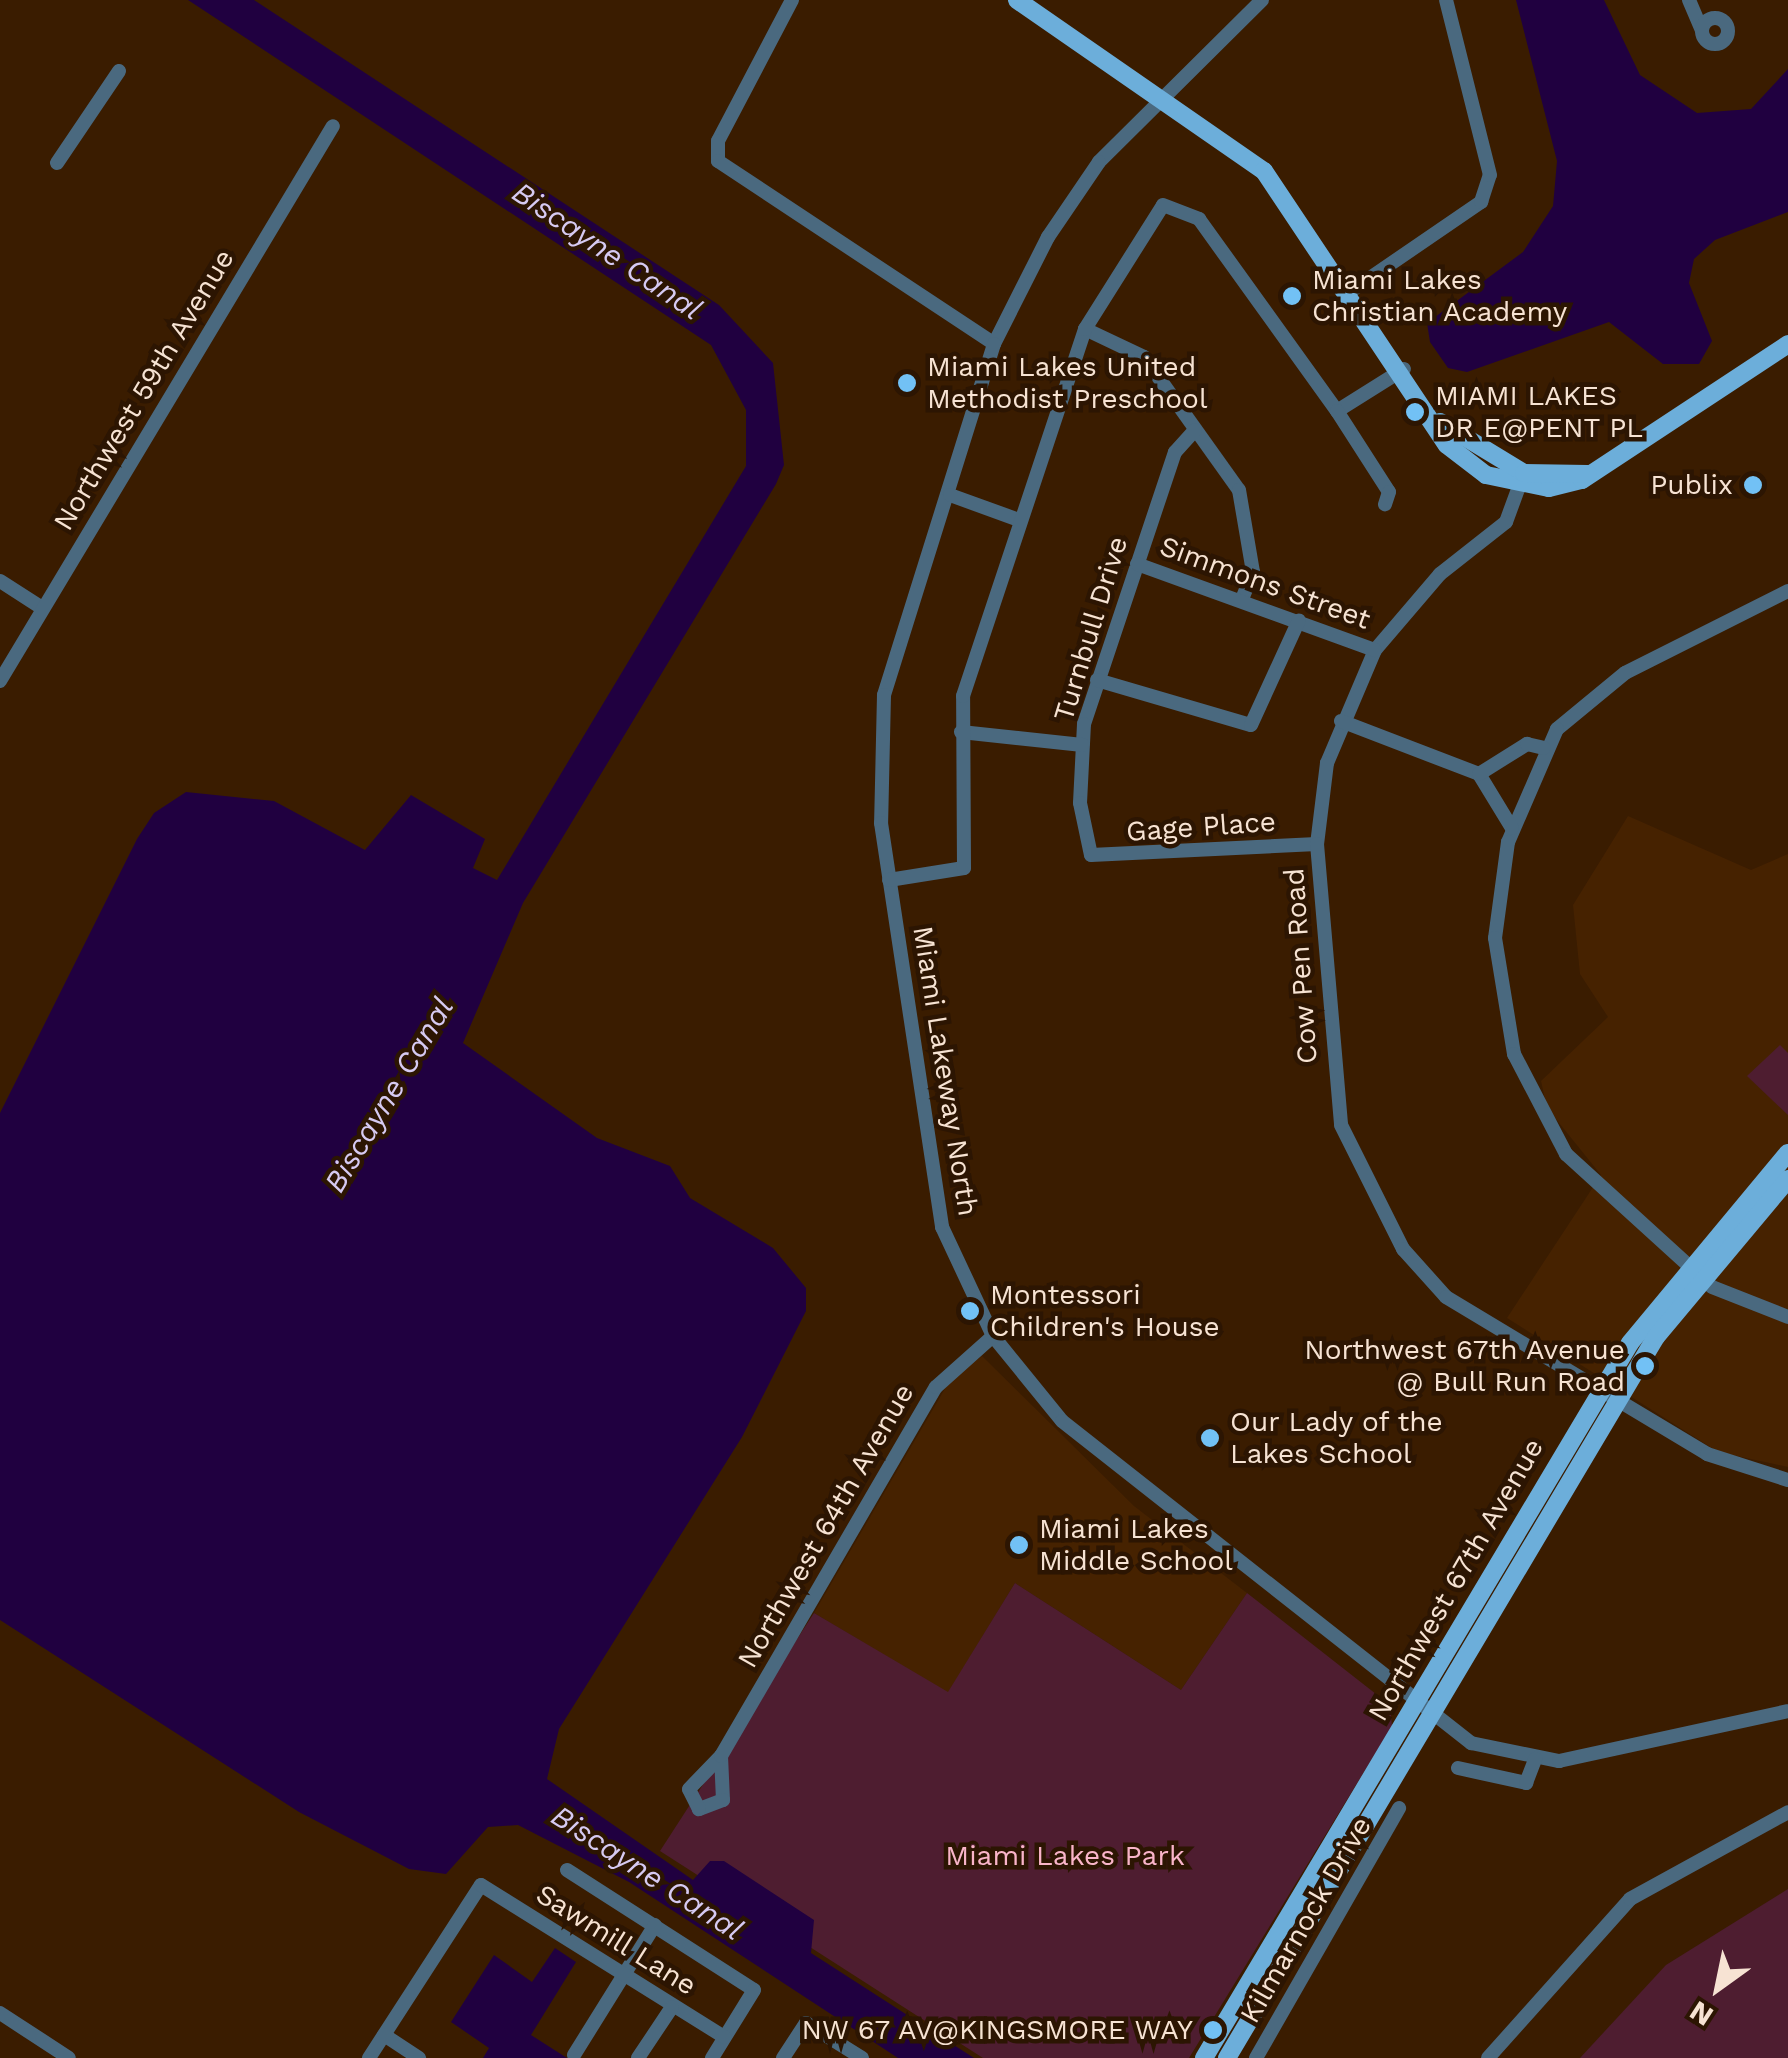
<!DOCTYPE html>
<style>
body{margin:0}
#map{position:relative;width:1788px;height:2058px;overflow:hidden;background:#3a1c00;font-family:"Work Sans",sans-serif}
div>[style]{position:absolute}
.built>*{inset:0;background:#462200}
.green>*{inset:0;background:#4e1d30}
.water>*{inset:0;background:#200040}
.minor>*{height:14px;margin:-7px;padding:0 7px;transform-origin:7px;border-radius:7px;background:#4a697f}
.minor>.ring{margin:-7px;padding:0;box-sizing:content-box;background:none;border:14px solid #4a697f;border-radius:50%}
.major>*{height:18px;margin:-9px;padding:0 9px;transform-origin:9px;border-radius:9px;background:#6caeda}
.dots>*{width:28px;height:28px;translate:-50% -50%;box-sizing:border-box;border:5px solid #2c1502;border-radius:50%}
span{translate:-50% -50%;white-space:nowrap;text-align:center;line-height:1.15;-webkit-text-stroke:9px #2c1502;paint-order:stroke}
.poi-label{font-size:28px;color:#f7e3d3}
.left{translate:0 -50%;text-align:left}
.right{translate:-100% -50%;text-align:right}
.street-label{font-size:28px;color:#f7e3d3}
.park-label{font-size:28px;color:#f9b4c9}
.water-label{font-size:30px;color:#d6caf2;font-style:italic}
.north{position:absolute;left:1668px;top:1938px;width:100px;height:100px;-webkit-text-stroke:8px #2c1502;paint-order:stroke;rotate:213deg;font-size:28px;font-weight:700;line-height:40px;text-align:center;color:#f7e3d3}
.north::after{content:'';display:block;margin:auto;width:35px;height:45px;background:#f7e3d3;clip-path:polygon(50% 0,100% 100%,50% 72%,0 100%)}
</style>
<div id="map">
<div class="built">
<i style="clip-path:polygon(1628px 816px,1751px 870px,1788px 854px,1788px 1467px,1718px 1452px,1507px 1318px,1601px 1175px,1547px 1108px,1541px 1081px,1608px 1017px,1580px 974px,1573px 905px)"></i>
<i style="clip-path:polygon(982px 1356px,1134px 1506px,1247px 1593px,1181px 1690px,1015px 1583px,948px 1693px,814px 1613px,950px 1380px)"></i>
</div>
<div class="green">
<i style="clip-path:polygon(1780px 1045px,1788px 1053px,1788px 1115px,1747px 1076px)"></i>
<i style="clip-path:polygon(1015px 1583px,1181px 1690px,1247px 1593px,1390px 1705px,1392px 1726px,1189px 2058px,983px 2058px,660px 1851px,814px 1613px,948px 1692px)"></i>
<i style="clip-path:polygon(1788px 1889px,1788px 2058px,1580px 2058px,1666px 1965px)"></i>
</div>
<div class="water">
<i style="clip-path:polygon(188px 0,254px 0,719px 305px,773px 363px,784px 465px,776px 484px,523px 903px,463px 1043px,597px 1138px,670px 1166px,690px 1198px,773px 1248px,806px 1288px,806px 1311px,742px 1437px,559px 1729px,547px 1779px,693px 1880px,710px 1861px,724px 1861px,814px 1920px,811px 1953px,974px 2058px,898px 2058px,629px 1882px,518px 1825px,488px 1827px,446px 1874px,409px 1869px,299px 1812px,0 1620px,0 1113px,137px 839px,154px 813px,186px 792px,274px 801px,365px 850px,411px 795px,485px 839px,473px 868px,497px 880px,746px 466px,746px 410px,711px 345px)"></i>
<i style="clip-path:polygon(1516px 0,1604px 0,1640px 75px,1697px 113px,1751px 109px,1788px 69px,1788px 212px,1715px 240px,1694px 259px,1689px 283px,1712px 341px,1699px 364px,1663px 364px,1609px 322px,1467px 372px,1448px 368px,1430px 342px,1427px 323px,1523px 252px,1553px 206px,1557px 161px)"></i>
<i style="clip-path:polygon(555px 1948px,576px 1962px,531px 2035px,567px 2058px,483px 2058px,489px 2048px,451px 2022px,494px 1955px,532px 1982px)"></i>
</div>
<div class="minor">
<i style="left:792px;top:0;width:159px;rotate:117.7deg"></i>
<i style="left:718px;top:141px;width:20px;rotate:90deg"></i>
<i style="left:718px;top:161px;width:331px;rotate:33.5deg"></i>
<i style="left:1262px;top:0;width:230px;rotate:135.2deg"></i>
<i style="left:1099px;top:162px;width:91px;rotate:124.2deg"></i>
<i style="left:1048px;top:237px;width:120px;rotate:116.8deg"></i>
<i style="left:994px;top:344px;width:368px;rotate:107.4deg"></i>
<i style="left:884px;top:695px;width:128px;rotate:91.3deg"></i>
<i style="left:881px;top:823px;width:409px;rotate:81.4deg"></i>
<i style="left:942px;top:1227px;width:120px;rotate:64.9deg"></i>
<i style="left:993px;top:1336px;width:109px;rotate:50.9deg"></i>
<i style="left:1062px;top:1421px;width:521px;rotate:38.21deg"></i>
<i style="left:1471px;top:1743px;width:90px;rotate:11.6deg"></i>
<i style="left:1559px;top:1761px;width:234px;rotate:-12.3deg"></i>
<i style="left:1689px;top:0;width:33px;rotate:67deg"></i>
<i class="ring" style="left:1702px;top:18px;width:12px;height:12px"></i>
<i style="left:57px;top:163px;width:111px;rotate:-56deg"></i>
<i style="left:1351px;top:291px;width:158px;rotate:-34.4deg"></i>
<i style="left:1481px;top:202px;width:28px;rotate:-72deg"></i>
<i style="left:1490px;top:175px;width:180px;rotate:-104.1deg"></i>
<i style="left:1085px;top:329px;width:65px;rotate:25.4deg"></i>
<i style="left:1144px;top:357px;width:163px;rotate:54.5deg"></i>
<i style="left:1239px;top:490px;width:83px;rotate:80.3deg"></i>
<i style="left:1253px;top:572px;width:29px;rotate:112deg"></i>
<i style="left:1337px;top:411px;width:79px;rotate:-32.1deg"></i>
<i style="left:1195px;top:430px;width:30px;rotate:132deg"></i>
<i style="left:1175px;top:452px;width:287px;rotate:108.5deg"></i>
<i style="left:1084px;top:724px;width:79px;rotate:92.9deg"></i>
<i style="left:1080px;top:803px;width:53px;rotate:78.1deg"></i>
<i style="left:1091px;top:855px;width:226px;rotate:-2.8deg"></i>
<i style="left:1524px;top:473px;width:52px;rotate:110.2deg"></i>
<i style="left:1506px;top:522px;width:84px;rotate:141.8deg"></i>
<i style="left:1440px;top:574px;width:100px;rotate:130.5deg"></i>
<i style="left:1375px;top:650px;width:123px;rotate:113deg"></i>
<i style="left:1327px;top:763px;width:82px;rotate:97deg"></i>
<i style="left:1317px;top:844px;width:282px;rotate:85.1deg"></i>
<i style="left:1341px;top:1125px;width:139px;rotate:63.4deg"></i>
<i style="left:1403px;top:1249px;width:64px;rotate:48.1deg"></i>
<i style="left:1446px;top:1297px;width:305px;rotate:31deg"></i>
<i style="left:1707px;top:1454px;width:85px;rotate:17.8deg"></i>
<i style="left:950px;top:495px;width:73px;rotate:19.9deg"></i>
<i style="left:1137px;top:564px;width:253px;rotate:19.9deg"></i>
<i style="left:0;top:581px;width:50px;rotate:32.7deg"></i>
<i style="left:1788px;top:591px;width:182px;rotate:153.3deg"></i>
<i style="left:1625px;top:673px;width:88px;rotate:140.5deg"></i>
<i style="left:1557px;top:729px;width:123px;rotate:113.4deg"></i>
<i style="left:1508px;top:842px;width:97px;rotate:97.7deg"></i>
<i style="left:1495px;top:938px;width:118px;rotate:80.7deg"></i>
<i style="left:1514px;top:1054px;width:113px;rotate:62.5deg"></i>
<i style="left:1566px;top:1154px;width:197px;rotate:42.3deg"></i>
<i style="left:1712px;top:1287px;width:82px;rotate:21.5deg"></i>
<i style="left:1097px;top:680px;width:160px;rotate:16.3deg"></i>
<i style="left:1251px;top:725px;width:115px;rotate:-65.4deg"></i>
<i style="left:0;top:681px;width:647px;rotate:-59.04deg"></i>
<i style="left:1341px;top:721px;width:148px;rotate:21deg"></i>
<i style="left:1479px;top:774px;width:63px;rotate:58.6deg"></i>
<i style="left:961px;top:732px;width:122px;rotate:6.1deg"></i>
<i style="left:1479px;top:774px;width:57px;rotate:-32deg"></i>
<i style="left:1527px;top:744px;width:17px;rotate:13deg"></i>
<i style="left:889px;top:880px;width:76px;rotate:-9.1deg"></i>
<i style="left:964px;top:868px;width:172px;rotate:-90.3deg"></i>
<i style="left:963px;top:696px;width:387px;rotate:-71.6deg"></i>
<i style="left:1085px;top:329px;width:146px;rotate:-57.8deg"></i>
<i style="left:1163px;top:205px;width:39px;rotate:21deg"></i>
<i style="left:1199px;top:219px;width:236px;rotate:54.3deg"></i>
<i style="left:1337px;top:411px;width:96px;rotate:57.3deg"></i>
<i style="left:1389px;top:492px;width:13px;rotate:108deg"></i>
<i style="left:721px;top:1756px;width:44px;rotate:87.4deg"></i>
<i style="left:723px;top:1800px;width:26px;rotate:159deg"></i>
<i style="left:699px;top:1809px;width:22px;rotate:-117deg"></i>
<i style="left:689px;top:1789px;width:46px;rotate:-45.9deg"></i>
<i style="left:721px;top:1756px;width:427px;rotate:-59.8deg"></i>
<i style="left:936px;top:1387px;width:76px;rotate:-41.8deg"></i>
<i style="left:1458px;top:1768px;width:70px;rotate:12.4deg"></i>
<i style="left:1526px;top:1783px;width:26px;rotate:-69deg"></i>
<i style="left:567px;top:1870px;width:222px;rotate:32.7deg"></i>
<i style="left:754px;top:1990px;width:80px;rotate:121.7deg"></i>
<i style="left:0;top:2013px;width:82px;rotate:33.1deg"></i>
<i style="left:384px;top:2035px;width:42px;rotate:33.3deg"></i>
<i style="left:574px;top:2055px;width:153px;rotate:-58.1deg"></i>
<i style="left:369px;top:2058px;width:206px;rotate:-57.1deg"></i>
<i style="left:481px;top:1885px;width:287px;rotate:32deg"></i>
<i style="left:638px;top:2058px;width:61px;rotate:-56.3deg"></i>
<i style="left:783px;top:2058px;width:42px;rotate:-56.7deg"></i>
<i style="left:806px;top:2023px;width:66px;rotate:32deg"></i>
<i style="left:1256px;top:2058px;width:288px;rotate:-60.2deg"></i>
<i style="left:1488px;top:2058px;width:213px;rotate:-48.2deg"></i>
<i style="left:1630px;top:1899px;width:180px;rotate:-28.8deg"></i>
</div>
<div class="major">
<i style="left:1017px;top:0;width:300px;rotate:34.7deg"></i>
<i style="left:1264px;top:171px;width:329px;rotate:56.3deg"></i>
<i style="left:1447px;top:445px;width:49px;rotate:37.6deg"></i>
<i style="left:1486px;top:475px;width:64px;rotate:11.7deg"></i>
<i style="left:1549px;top:488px;width:34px;rotate:-14deg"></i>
<i style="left:1582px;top:480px;width:247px;rotate:-33.4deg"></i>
<i style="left:1440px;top:422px;width:98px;rotate:31.3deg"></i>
<i style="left:1524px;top:473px;width:64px;rotate:0.9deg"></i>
<i style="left:1204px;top:2058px;width:832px;rotate:-59.21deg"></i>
<i style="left:1630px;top:1343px;width:247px;rotate:-50.3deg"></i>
<i style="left:1227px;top:2058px;width:839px;rotate:-59.25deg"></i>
<i style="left:1656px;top:1337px;width:206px;rotate:-50.1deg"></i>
</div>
<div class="dots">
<i style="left:1292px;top:296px;background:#72c1f5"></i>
<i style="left:907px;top:383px;background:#72c1f5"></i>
<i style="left:1415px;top:412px;background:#72c1f5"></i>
<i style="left:1753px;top:485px;background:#72c1f5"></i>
<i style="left:970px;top:1311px;background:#72c1f5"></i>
<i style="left:1645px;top:1366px;background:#72c1f5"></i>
<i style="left:1210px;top:1438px;background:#72c1f5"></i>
<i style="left:1019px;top:1545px;background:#72c1f5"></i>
<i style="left:1213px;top:2030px;background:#72c1f5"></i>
</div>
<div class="poi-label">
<span class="left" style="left:1312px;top:296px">Miami Lakes<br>Christian Academy</span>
<span class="left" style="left:927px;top:383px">Miami Lakes United<br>Methodist Preschool</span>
<span class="left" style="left:1435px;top:412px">MIAMI LAKES<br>DR E@PENT PL</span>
<span class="right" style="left:1733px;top:485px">Publix</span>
<span class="left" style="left:990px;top:1311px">Montessori<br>Children's House</span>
<span class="right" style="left:1625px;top:1366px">Northwest 67th Avenue<br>@ Bull Run Road</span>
<span class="left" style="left:1230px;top:1438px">Our Lady of the<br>Lakes School</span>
<span class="left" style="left:1039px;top:1545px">Miami Lakes<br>Middle School</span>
<span class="right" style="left:1193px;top:2030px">NW 67 AV@KINGSMORE WAY</span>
</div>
<div class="street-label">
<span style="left:144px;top:390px;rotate:-59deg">Northwest 59th Avenue</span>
<span style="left:1265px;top:583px;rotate:20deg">Simmons Street</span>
<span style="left:1091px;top:629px;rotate:-73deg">Turnbull Drive</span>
<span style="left:1201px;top:827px;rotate:-4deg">Gage Place</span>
<span style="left:1301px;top:966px;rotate:-94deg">Cow Pen Road</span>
<span style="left:945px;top:1071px;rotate:81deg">Miami Lakeway North</span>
<span style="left:826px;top:1526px;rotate:-60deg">Northwest 64th Avenue</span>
<span style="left:1456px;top:1580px;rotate:-60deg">Northwest 67th Avenue</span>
<span style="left:1306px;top:1920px;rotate:-60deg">Kilmarnock Drive</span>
<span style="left:616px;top:1940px;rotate:32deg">Sawmill Lane</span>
</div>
<div class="park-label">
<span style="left:1065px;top:1856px">Miami Lakes Park</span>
</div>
<div class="water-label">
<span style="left:607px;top:251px;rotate:34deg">Biscayne Canal</span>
<span style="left:389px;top:1095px;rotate:-59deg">Biscayne Canal</span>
<span style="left:647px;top:1873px;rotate:33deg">Biscayne Canal</span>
</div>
<div class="north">N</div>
</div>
